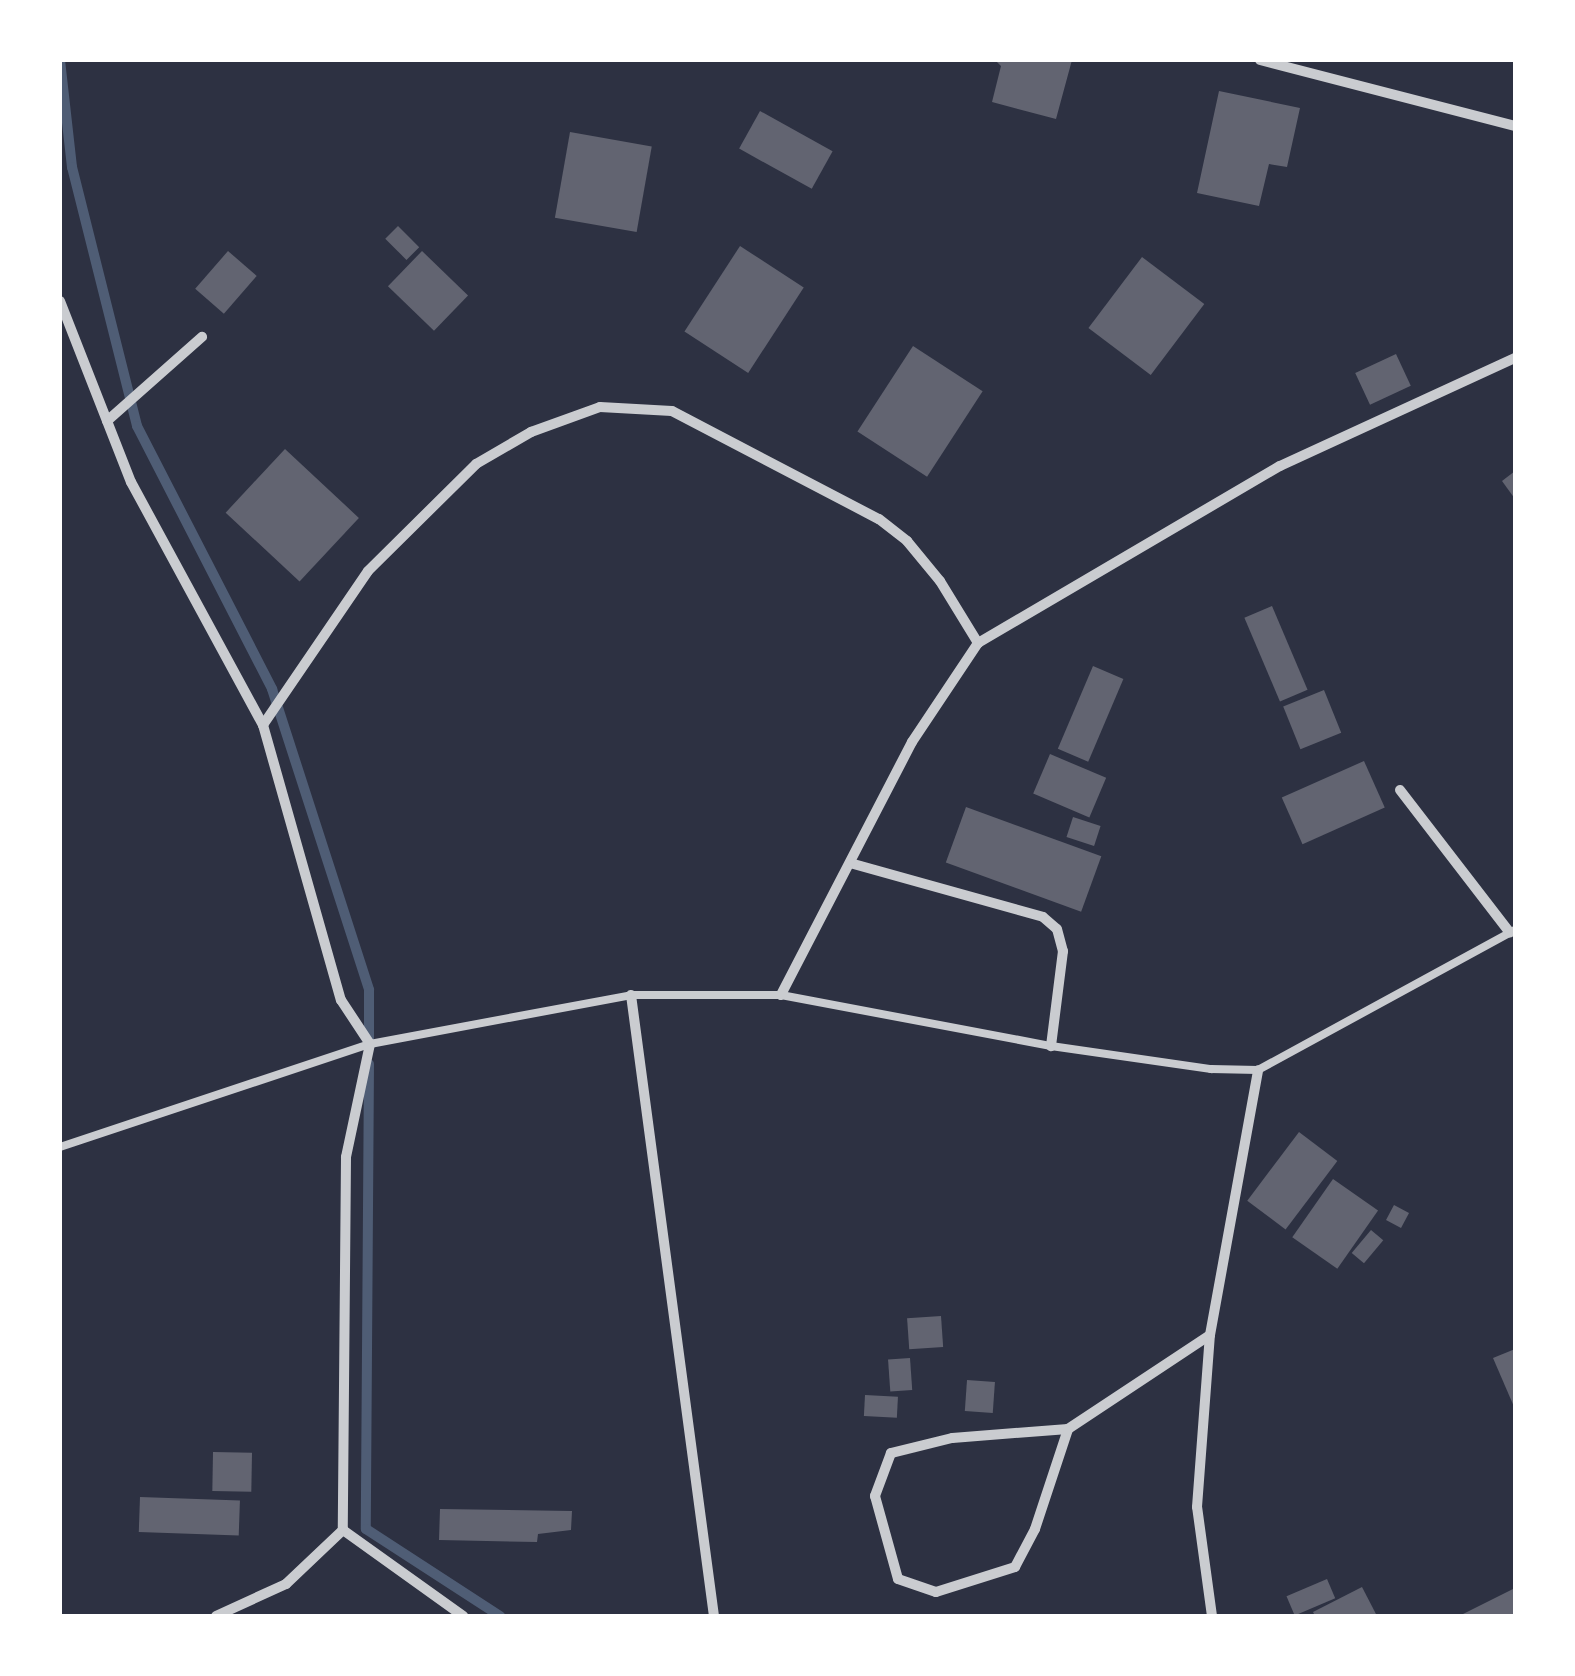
<!DOCTYPE html>
<style>
body{margin:0}
#map{position:relative;width:1575px;height:1676px;overflow:hidden;background:#2d3142;font-family:"Source Sans 3",sans-serif}
div>[style]{position:absolute}
.stream>*{height:10px;margin:-5px;padding:0 5px;transform-origin:5px;border-radius:5px;background:#4f5d75}
.building>*{inset:0;background:#626471;transform-origin:0 0}
.service>*{height:8px;margin:-4px;padding:0 4px;transform-origin:4px;border-radius:4px;background:#caccd0}
.minor>*{height:10px;margin:-5px;padding:0 5px;transform-origin:5px;border-radius:5px;background:#caccd0}
span{translate:-50% -50%;white-space:nowrap;text-align:center;line-height:1.15;-webkit-text-stroke:9px #fff;paint-order:stroke}
.frame{position:absolute;inset:0;border:62px solid #fff;pointer-events:none}
</style>
<div id="map">
<div class="stream">
<i style="left:60px;top:60px;width:108px;rotate:83.6deg"></i>
<i style="left:72px;top:167px;width:267px;rotate:75.9deg"></i>
<i style="left:137px;top:426px;width:296px;rotate:62.8deg"></i>
<i style="left:272px;top:689px;width:316px;rotate:72.1deg"></i>
<i style="left:369px;top:990px;width:57px;rotate:90deg"></i>
<i style="left:369px;top:1064px;width:465px;rotate:90.4deg"></i>
<i style="left:366px;top:1529px;width:160px;rotate:33deg"></i>
</div>
<div class="building">
<i style="clip-path:polygon(995px 60px,1072px 60px,1056px 119px,992px 102px,1001px 66px)"></i>
<i style="clip-path:polygon(1219px 91px,1300px 108px,1287px 167px,1269px 164px,1259px 206px,1197px 193px)"></i>
<i style="left:760px;top:111px;width:83px;height:43px;rotate:29deg"></i>
<i style="left:570px;top:132px;width:83px;height:87px;rotate:10deg"></i>
<i style="left:398px;top:226px;width:30px;height:18px;rotate:45deg"></i>
<i style="left:740px;top:246px;width:76px;height:102px;rotate:33deg"></i>
<i style="left:228px;top:251px;width:38px;height:50px;rotate:41deg"></i>
<i style="left:422px;top:251px;width:64px;height:49px;rotate:44deg"></i>
<i style="left:1142px;top:257px;width:78px;height:89px;rotate:37deg"></i>
<i style="left:913px;top:346px;width:83px;height:102px;rotate:33deg"></i>
<i style="left:1396px;top:354px;width:35px;height:45px;rotate:65deg"></i>
<i style="left:285px;top:449px;width:101px;height:87px;rotate:43deg"></i>
<i style="clip-path:polygon(1515px 471px,1515px 499px,1502px 481px)"></i>
<i style="left:1272px;top:606px;width:91px;height:30px;rotate:67deg"></i>
<i style="left:1093px;top:666px;width:33px;height:90px;rotate:23deg"></i>
<i style="left:1324px;top:690px;width:46px;height:44px;rotate:68deg"></i>
<i style="left:1050px;top:754px;width:61px;height:43px;rotate:23deg"></i>
<i style="left:1364px;top:761px;width:51px;height:90px;rotate:66deg"></i>
<i style="left:966px;top:807px;width:144px;height:59px;rotate:20deg"></i>
<i style="left:1073px;top:817px;width:29px;height:21px;rotate:18deg"></i>
<i style="left:1299px;top:1132px;width:48px;height:86px;rotate:37deg"></i>
<i style="left:1333px;top:1179px;width:55px;height:71px;rotate:35deg"></i>
<i style="left:1394px;top:1205px;width:17px;height:17px;rotate:28deg"></i>
<i style="left:1371px;top:1230px;width:16px;height:30px;rotate:40deg"></i>
<i style="left:941px;top:1316px;width:31px;height:34px;rotate:86deg"></i>
<i style="clip-path:polygon(1515px 1349px,1515px 1409px,1493px 1358px)"></i>
<i style="left:910px;top:1358px;width:32px;height:22px;rotate:86deg"></i>
<i style="left:967px;top:1380px;width:28px;height:31px;rotate:4deg"></i>
<i style="left:865px;top:1395px;width:33px;height:21px;rotate:3deg"></i>
<i style="left:213px;top:1452px;width:39px;height:39px;rotate:1deg"></i>
<i style="left:140px;top:1497px;width:100px;height:35px;rotate:2deg"></i>
<i style="clip-path:polygon(440px 1509px,572px 1511px,571px 1530px,538px 1534px,537px 1542px,439px 1540px)"></i>
<i style="left:1327px;top:1579px;width:21px;height:44px;rotate:67deg"></i>
<i style="clip-path:polygon(1362px 1587px,1377px 1616px,1315px 1616px,1313px 1612px)"></i>
<i style="clip-path:polygon(1515px 1588px,1515px 1616px,1459px 1616px)"></i>
</div>
<div class="service">
<i style="left:60px;top:1147px;width:327px;rotate:-18.4deg"></i>
<i style="left:370px;top:1044px;width:266px;rotate:-10.6deg"></i>
<i style="left:631px;top:995px;width:150px"></i>
<i style="left:781px;top:995px;width:275px;rotate:10.7deg"></i>
<i style="left:1051px;top:1046px;width:162px;rotate:8.2deg"></i>
<i style="left:1211px;top:1069px;width:47px;rotate:1.2deg"></i>
<i style="left:1258px;top:1070px;width:293px;rotate:-28.6deg"></i>
</div>
<div class="minor">
<i style="left:1260px;top:60px;width:263px;rotate:14.5deg"></i>
<i style="left:60px;top:301px;width:194px;rotate:68.6deg"></i>
<i style="left:131px;top:482px;width:277px;rotate:61.5deg"></i>
<i style="left:263px;top:725px;width:286px;rotate:74.2deg"></i>
<i style="left:341px;top:1000px;width:53px;rotate:56.6deg"></i>
<i style="left:370px;top:1044px;width:116px;rotate:102deg"></i>
<i style="left:346px;top:1157px;width:373px;rotate:90.5deg"></i>
<i style="left:343px;top:1530px;width:148px;rotate:35.6deg"></i>
<i style="left:107px;top:421px;width:127px;rotate:-41.5deg"></i>
<i style="left:978px;top:643px;width:350px;rotate:-30.4deg"></i>
<i style="left:1280px;top:466px;width:259px;rotate:-24.7deg"></i>
<i style="left:263px;top:725px;width:186px;rotate:-55.7deg"></i>
<i style="left:368px;top:571px;width:152px;rotate:-44.7deg"></i>
<i style="left:476px;top:464px;width:64px;rotate:-30.2deg"></i>
<i style="left:531px;top:432px;width:73px;rotate:-19.9deg"></i>
<i style="left:600px;top:407px;width:72px;rotate:3.2deg"></i>
<i style="left:672px;top:411px;width:233px;rotate:27.6deg"></i>
<i style="left:879px;top:519px;width:36px;rotate:38deg"></i>
<i style="left:907px;top:541px;width:52px;rotate:50.5deg"></i>
<i style="left:940px;top:581px;width:73px;rotate:58.5deg"></i>
<i style="left:978px;top:643px;width:119px;rotate:123.7deg"></i>
<i style="left:912px;top:742px;width:285px;rotate:117.4deg"></i>
<i style="left:1400px;top:790px;width:180px;rotate:52.4deg"></i>
<i style="left:850px;top:863px;width:200px;rotate:15.6deg"></i>
<i style="left:1043px;top:917px;width:18px;rotate:41deg"></i>
<i style="left:1057px;top:929px;width:23px;rotate:75deg"></i>
<i style="left:1063px;top:951px;width:96px;rotate:97.2deg"></i>
<i style="left:631px;top:995px;width:627px;rotate:82.39deg"></i>
<i style="left:1068px;top:1429px;width:116px;rotate:175.6deg"></i>
<i style="left:952px;top:1438px;width:63px;rotate:166.2deg"></i>
<i style="left:891px;top:1453px;width:46px;rotate:110.4deg"></i>
<i style="left:875px;top:1496px;width:86px;rotate:74.5deg"></i>
<i style="left:898px;top:1579px;width:40px;rotate:18.9deg"></i>
<i style="left:936px;top:1592px;width:83px;rotate:-17.6deg"></i>
<i style="left:1015px;top:1567px;width:43px;rotate:-62.2deg"></i>
<i style="left:1035px;top:1529px;width:105px;rotate:-71.7deg"></i>
<i style="left:1068px;top:1429px;width:170px;rotate:-33.5deg"></i>
<i style="left:216px;top:1616px;width:77px;rotate:-24.6deg"></i>
<i style="left:286px;top:1584px;width:79px;rotate:-43.5deg"></i>
<i style="left:1212px;top:1616px;width:110px;rotate:-97.8deg"></i>
<i style="left:1197px;top:1507px;width:172px;rotate:-85.7deg"></i>
<i style="left:1210px;top:1335px;width:269px;rotate:-79.7deg"></i>
</div>
<div class="frame"></div>
</div>
